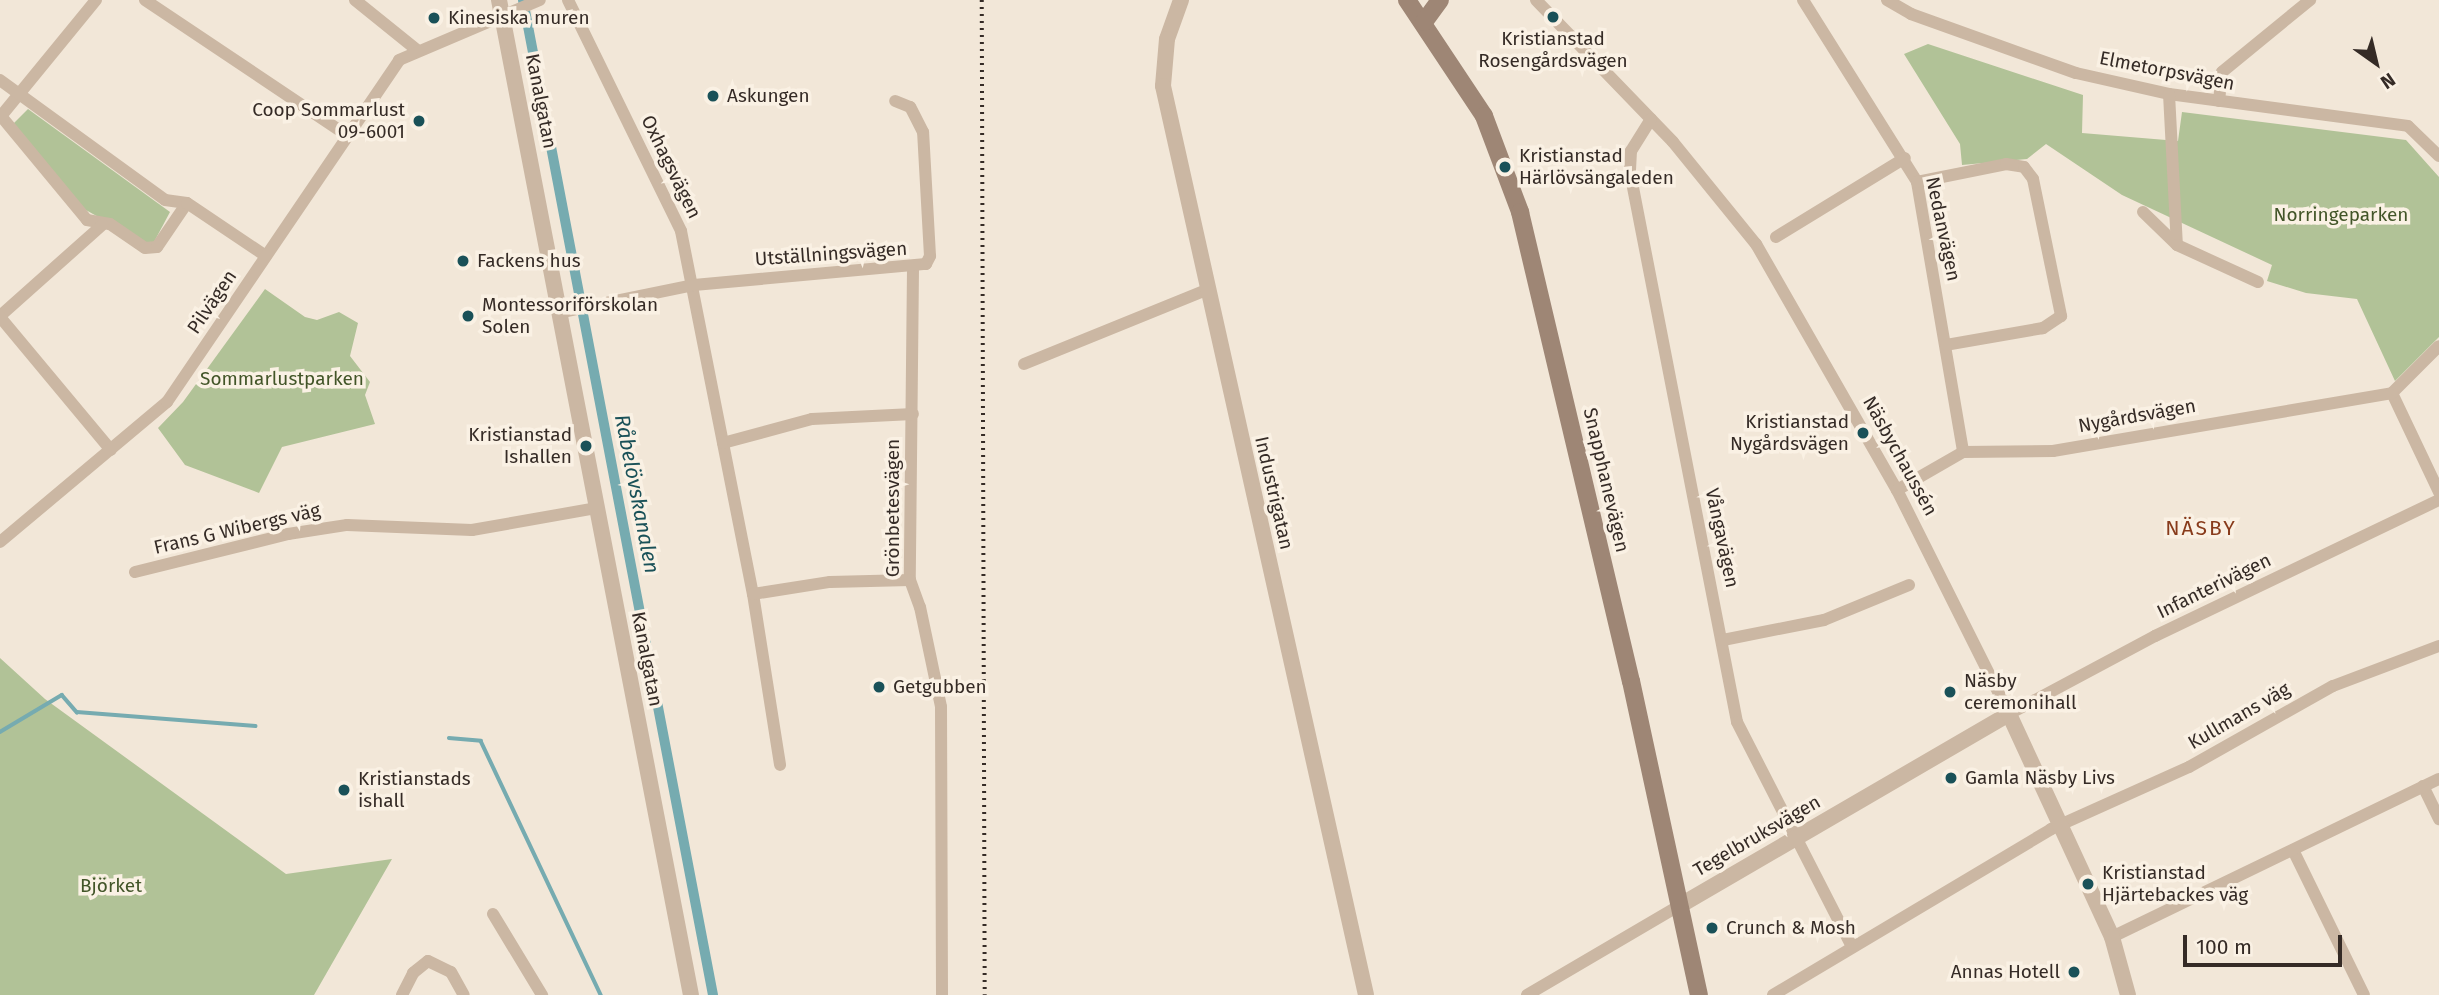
<!DOCTYPE html>
<meta charset="utf-8">
<style>
body{margin:0}
#map{position:relative;width:2439px;height:995px;overflow:hidden;background:#f2e7d8;font-family:"Fira Sans",sans-serif}
div>[style]{position:absolute}
.green>*{inset:0;background:#b1c297}
.stream>*{height:3.5px;margin:-1.75px;padding:0 1.75px;transform-origin:1.75px;border-radius:1.75px;background:#76abb0}
.canal>*{height:10px;margin:-5px;padding:0 5px;transform-origin:5px;border-radius:5px;background:#76abb0}
.minor>*{height:12px;margin:-6px;padding:0 6px;transform-origin:6px;border-radius:6px;background:#cbb7a3}
.tertiary>*{height:16px;margin:-8px;padding:0 8px;transform-origin:8px;border-radius:8px;background:#cbb7a3}
.secondary>*{height:18px;margin:-9px;padding:0 9px;transform-origin:9px;border-radius:9px;background:#9e8675}
.rail>*{height:3.5px;margin-top:-1.75px;transform-origin:0;background:repeating-linear-gradient(90deg,#352b26 0 2px,transparent 0 7px)}
.dots>*{width:19px;height:19px;translate:-50% -50%;box-sizing:border-box;border:4px solid #faf1e4;border-radius:50%}
span{translate:-50% -50%;white-space:nowrap;text-align:center;line-height:1.15;-webkit-text-stroke:7px #faf1e4;paint-order:stroke}
.poi-label{font-size:19px;color:#352b26}
.left{translate:0 -50%;text-align:left}
.right{translate:-100% -50%;text-align:right}
.street-label{font-size:19px;color:#352b26}
.park-label{font-size:19px;color:#425528}
.water-label{font-size:21px;color:#1a5158;font-style:italic}
.neighbourhood-label{font-size:21px;color:#883b1b;letter-spacing:2px}
.north{position:absolute;left:2341px;top:28px;width:70px;height:70px;-webkit-text-stroke:5px #faf1e4;paint-order:stroke;rotate:146deg;font-size:19px;font-weight:700;line-height:28px;text-align:center;color:#352b26}
.north::after{content:'';display:block;margin:auto;width:24px;height:32px;background:#352b26;clip-path:polygon(50% 0,100% 100%,50% 72%,0 100%)}
.scale{position:absolute;left:2183px;top:935px;width:159px;height:32px;box-sizing:border-box;border:4px solid #352b26;border-top:0;padding-left:9px;font-size:21px;line-height:24px;white-space:nowrap;color:#352b26;-webkit-text-stroke:5px #faf1e4;paint-order:stroke}
</style>
<div id="map">
<div class="green">
<i style="clip-path:polygon(1928px 44px,2083px 95px,2082px 133px,2178px 141px,2182px 112px,2406px 140px,2439px 177px,2439px 337px,2395px 381px,2357px 299px,2306px 293px,2267px 281px,2272px 265px,2122px 195px,2046px 144px,2027px 159px,1962px 165px,1960px 144px,1904px 54px)"></i>
<i style="clip-path:polygon(28px 109px,170px 212px,154px 242px,149px 245px,84px 209px,13px 124px)"></i>
<i style="clip-path:polygon(265px 289px,305px 317px,317px 320px,339px 312px,358px 323px,350px 356px,370px 382px,365px 395px,375px 424px,282px 447px,259px 493px,185px 465px,158px 428px,183px 402px)"></i>
<i style="clip-path:polygon(0 658px,45px 699px,286px 874px,392px 859px,314px 995px,0 995px)"></i>
</div>
<div class="stream">
<i style="left:0;top:732px;width:72px;rotate:-30.8deg"></i>
<i style="left:62px;top:695px;width:23px;rotate:49deg"></i>
<i style="left:77px;top:712px;width:179px;rotate:4.5deg"></i>
<i style="left:449px;top:738px;width:32px;rotate:5deg"></i>
<i style="left:481px;top:741px;width:281px;rotate:64.7deg"></i>
</div>
<div class="canal">
<i style="left:523px;top:0;width:1013px;rotate:79.19deg"></i>
</div>
<div class="minor">
<i style="left:96px;top:0;width:150px;rotate:129.3deg"></i>
<i style="left:1px;top:116px;width:135px;rotate:50.4deg"></i>
<i style="left:87px;top:220px;width:23px;rotate:10deg"></i>
<i style="left:110px;top:224px;width:42px;rotate:34.4deg"></i>
<i style="left:145px;top:248px;width:12px;rotate:-5deg"></i>
<i style="left:157px;top:247px;width:53px;rotate:-55.7deg"></i>
<i style="left:145px;top:0;width:243px;rotate:33.8deg"></i>
<i style="left:355px;top:0;width:80px;rotate:38.9deg"></i>
<i style="left:568px;top:0;width:257px;rotate:63.9deg"></i>
<i style="left:681px;top:231px;width:370px;rotate:78.8deg"></i>
<i style="left:753px;top:594px;width:173px;rotate:81deg"></i>
<i style="left:1536px;top:0;width:197px;rotate:46deg"></i>
<i style="left:1673px;top:142px;width:132px;rotate:50.9deg"></i>
<i style="left:1756px;top:244px;width:284px;rotate:60.2deg"></i>
<i style="left:1897px;top:490px;width:250px;rotate:63.4deg"></i>
<i style="left:2009px;top:714px;width:166px;rotate:-28.1deg"></i>
<i style="left:2155px;top:636px;width:315px;rotate:-25.6deg"></i>
<i style="left:1803px;top:0;width:215px;rotate:57.9deg"></i>
<i style="left:1917px;top:182px;width:274px;rotate:80.3deg"></i>
<i style="left:1887px;top:0;width:28px;rotate:30deg"></i>
<i style="left:1911px;top:14px;width:175px;rotate:19.7deg"></i>
<i style="left:2076px;top:73px;width:95px;rotate:12.7deg"></i>
<i style="left:2169px;top:94px;width:241px;rotate:7.6deg"></i>
<i style="left:2408px;top:126px;width:43px;rotate:44.1deg"></i>
<i style="left:0;top:80px;width:204px;rotate:36deg"></i>
<i style="left:165px;top:200px;width:22px;rotate:8deg"></i>
<i style="left:187px;top:203px;width:95px;rotate:33.9deg"></i>
<i style="left:2169px;top:94px;width:151px;rotate:87deg"></i>
<i style="left:2219px;top:101px;width:29px;rotate:-84deg"></i>
<i style="left:2222px;top:72px;width:114px;rotate:-39.3deg"></i>
<i style="left:1651px;top:119px;width:38px;rotate:122deg"></i>
<i style="left:1631px;top:151px;width:21px;rotate:93deg"></i>
<i style="left:1630px;top:172px;width:560px;rotate:78.99deg"></i>
<i style="left:1737px;top:722px;width:253px;rotate:62.9deg"></i>
<i style="left:1917px;top:182px;width:91px;rotate:-11.4deg"></i>
<i style="left:2006px;top:164px;width:18px;rotate:9deg"></i>
<i style="left:2024px;top:167px;width:15px;rotate:53deg"></i>
<i style="left:2033px;top:179px;width:140px;rotate:78.4deg"></i>
<i style="left:2061px;top:316px;width:22px;rotate:146deg"></i>
<i style="left:2043px;top:328px;width:98px;rotate:170.1deg"></i>
<i style="left:2143px;top:212px;width:47px;rotate:44.1deg"></i>
<i style="left:2177px;top:245px;width:89px;rotate:24.6deg"></i>
<i style="left:1776px;top:237px;width:151px;rotate:-31.5deg"></i>
<i style="left:913px;top:269px;width:311px;rotate:90.6deg"></i>
<i style="left:910px;top:580px;width:29px;rotate:70deg"></i>
<i style="left:920px;top:607px;width:102px;rotate:78.1deg"></i>
<i style="left:941px;top:707px;width:288px;rotate:89.8deg"></i>
<i style="left:562px;top:312px;width:135px;rotate:-11.6deg"></i>
<i style="left:694px;top:285px;width:233px;rotate:-5.2deg"></i>
<i style="left:926px;top:264px;width:9px;rotate:-63deg"></i>
<i style="left:930px;top:256px;width:124px;rotate:-93.2deg"></i>
<i style="left:923px;top:132px;width:28px;rotate:-117deg"></i>
<i style="left:910px;top:107px;width:16px;rotate:-158deg"></i>
<i style="left:0;top:316px;width:137px;rotate:-41.7deg"></i>
<i style="left:0;top:317px;width:173px;rotate:50.2deg"></i>
<i style="left:1024px;top:364px;width:196px;rotate:-22.1deg"></i>
<i style="left:2392px;top:393px;width:110px;rotate:64.6deg"></i>
<i style="left:2392px;top:393px;width:66px;rotate:-45deg"></i>
<i style="left:723px;top:443px;width:92px;rotate:-15.1deg"></i>
<i style="left:812px;top:419px;width:101px;rotate:-2.8deg"></i>
<i style="left:1897px;top:490px;width:76px;rotate:-29.9deg"></i>
<i style="left:1963px;top:452px;width:90px;rotate:-0.6deg"></i>
<i style="left:2053px;top:451px;width:344px;rotate:-9.7deg"></i>
<i style="left:0;top:542px;width:218px;rotate:-40deg"></i>
<i style="left:167px;top:402px;width:413px;rotate:-55.8deg"></i>
<i style="left:399px;top:60px;width:153px;rotate:-23.1deg"></i>
<i style="left:135px;top:572px;width:158px;rotate:-13.9deg"></i>
<i style="left:288px;top:534px;width:60px;rotate:-8.7deg"></i>
<i style="left:347px;top:525px;width:125px;rotate:2.3deg"></i>
<i style="left:472px;top:530px;width:127px;rotate:-10deg"></i>
<i style="left:753px;top:594px;width:78px;rotate:-8.9deg"></i>
<i style="left:830px;top:582px;width:80px;rotate:-1.4deg"></i>
<i style="left:1723px;top:640px;width:103px;rotate:-11.2deg"></i>
<i style="left:1824px;top:620px;width:92px;rotate:-22.4deg"></i>
<i style="left:2423px;top:786px;width:37px;rotate:64deg"></i>
<i style="left:2293px;top:850px;width:161px;rotate:63.9deg"></i>
<i style="left:493px;top:914px;width:95px;rotate:58.8deg"></i>
<i style="left:2112px;top:937px;width:363px;rotate:-25.8deg"></i>
<i style="left:402px;top:995px;width:25px;rotate:-63deg"></i>
<i style="left:413px;top:973px;width:19px;rotate:-39deg"></i>
<i style="left:428px;top:961px;width:25px;rotate:26deg"></i>
<i style="left:451px;top:972px;width:26px;rotate:61deg"></i>
<i style="left:1527px;top:995px;width:176px;rotate:-30.4deg"></i>
<i style="left:1773px;top:995px;width:324px;rotate:-30.8deg"></i>
<i style="left:2051px;top:829px;width:151px;rotate:-24.2deg"></i>
<i style="left:2189px;top:767px;width:165px;rotate:-29.4deg"></i>
<i style="left:2333px;top:686px;width:113px;rotate:-20.7deg"></i>
</div>
<div class="tertiary">
<i style="left:499px;top:0;width:1013px;rotate:79.08deg"></i>
<i style="left:1181px;top:0;width:41px;rotate:109.7deg"></i>
<i style="left:1167px;top:39px;width:47px;rotate:94.9deg"></i>
<i style="left:1163px;top:86px;width:931px;rotate:77.41deg"></i>
<i style="left:1679px;top:906px;width:382px;rotate:-30.2deg"></i>
<i style="left:2009px;top:714px;width:246px;rotate:65.2deg"></i>
<i style="left:2112px;top:937px;width:60px;rotate:74.6deg"></i>
</div>
<div class="secondary">
<i style="left:1407px;top:0;width:139px;rotate:56.4deg"></i>
<i style="left:1484px;top:116px;width:103px;rotate:69.4deg"></i>
<i style="left:1520px;top:212px;width:482px;rotate:76.7deg"></i>
<i style="left:1631px;top:681px;width:321px;rotate:77.8deg"></i>
<i style="left:1424px;top:22px;width:27px;rotate:-54deg"></i>
</div>
<div class="rail">
<i style="left:982px;top:0;width:995px;rotate:89.83deg"></i>
</div>
<div class="dots">
<i style="left:1553px;top:17px;background:#1a5158"></i>
<i style="left:434px;top:18px;background:#1a5158"></i>
<i style="left:713px;top:96px;background:#1a5158"></i>
<i style="left:419px;top:121px;background:#1a5158"></i>
<i style="left:1505px;top:167px;background:#1a5158"></i>
<i style="left:463px;top:261px;background:#1a5158"></i>
<i style="left:468px;top:316px;background:#1a5158"></i>
<i style="left:1863px;top:433px;background:#1a5158"></i>
<i style="left:586px;top:446px;background:#1a5158"></i>
<i style="left:879px;top:687px;background:#1a5158"></i>
<i style="left:1950px;top:692px;background:#1a5158"></i>
<i style="left:1951px;top:778px;background:#1a5158"></i>
<i style="left:344px;top:790px;background:#1a5158"></i>
<i style="left:2088px;top:884px;background:#1a5158"></i>
<i style="left:1712px;top:928px;background:#1a5158"></i>
<i style="left:2074px;top:972px;background:#1a5158"></i>
</div>
<div class="poi-label">
<span class="left" style="left:448px;top:18px">Kinesiska muren</span>
<span style="left:1553px;top:50px">Kristianstad<br>Rosengårdsvägen</span>
<span class="left" style="left:727px;top:96px">Askungen</span>
<span class="right" style="left:405px;top:121px">Coop Sommarlust<br>09-6001</span>
<span class="left" style="left:1519px;top:167px">Kristianstad<br>Härlövsängaleden</span>
<span class="left" style="left:477px;top:261px">Fackens hus</span>
<span class="left" style="left:482px;top:316px">Montessoriförskolan<br>Solen</span>
<span class="right" style="left:1849px;top:433px">Kristianstad<br>Nygårdsvägen</span>
<span class="right" style="left:572px;top:446px">Kristianstad<br>Ishallen</span>
<span class="left" style="left:1964px;top:692px">Näsby<br>ceremonihall</span>
<span class="left" style="left:893px;top:687px">Getgubben</span>
<span class="left" style="left:1965px;top:778px">Gamla Näsby Livs</span>
<span class="left" style="left:358px;top:790px">Kristianstads<br>ishall</span>
<span class="left" style="left:2102px;top:884px">Kristianstad<br>Hjärtebackes väg</span>
<span class="left" style="left:1726px;top:928px">Crunch &amp; Mosh</span>
<span class="right" style="left:2060px;top:972px">Annas Hotell</span>
</div>
<div class="street-label">
<span style="left:2167px;top:71px;rotate:11deg">Elmetorpsvägen</span>
<span style="left:541px;top:101px;rotate:79deg">Kanalgatan</span>
<span style="left:671px;top:167px;rotate:64deg">Oxhagsvägen</span>
<span style="left:1943px;top:229px;rotate:78deg">Nedanvägen</span>
<span style="left:831px;top:254px;rotate:-4deg">Utställningsvägen</span>
<span style="left:212px;top:302px;rotate:-56deg">Pilvägen</span>
<span style="left:2137px;top:416px;rotate:-10deg">Nygårdsvägen</span>
<span style="left:1900px;top:456px;rotate:61deg">Näsbychaussén</span>
<span style="left:1606px;top:480px;rotate:77deg">Snapphanevägen</span>
<span style="left:1274px;top:493px;rotate:77deg">Industrigatan</span>
<span style="left:893px;top:508px;rotate:-90deg">Grönbetesvägen</span>
<span style="left:237px;top:529px;rotate:-13deg">Frans G Wibergs väg</span>
<span style="left:1722px;top:538px;rotate:78deg">Vångavägen</span>
<span style="left:2214px;top:586px;rotate:-26deg">Infanterivägen</span>
<span style="left:647px;top:659px;rotate:79deg">Kanalgatan</span>
<span style="left:2239px;top:716px;rotate:-30deg">Kullmans väg</span>
<span style="left:1757px;top:836px;rotate:-30deg">Tegelbruksvägen</span>
</div>
<div class="park-label">
<span style="left:2341px;top:215px">Norringeparken</span>
<span style="left:282px;top:379px">Sommarlustparken</span>
<span style="left:111px;top:886px">Björket</span>
</div>
<div class="water-label">
<span style="left:637px;top:494px;rotate:79deg">Råbelövskanalen</span>
</div>
<div class="neighbourhood-label">
<span style="left:2201px;top:528px">NÄSBY</span>
</div>
<div class="north">N</div>
<div class="scale">100 m</div>
</div>
